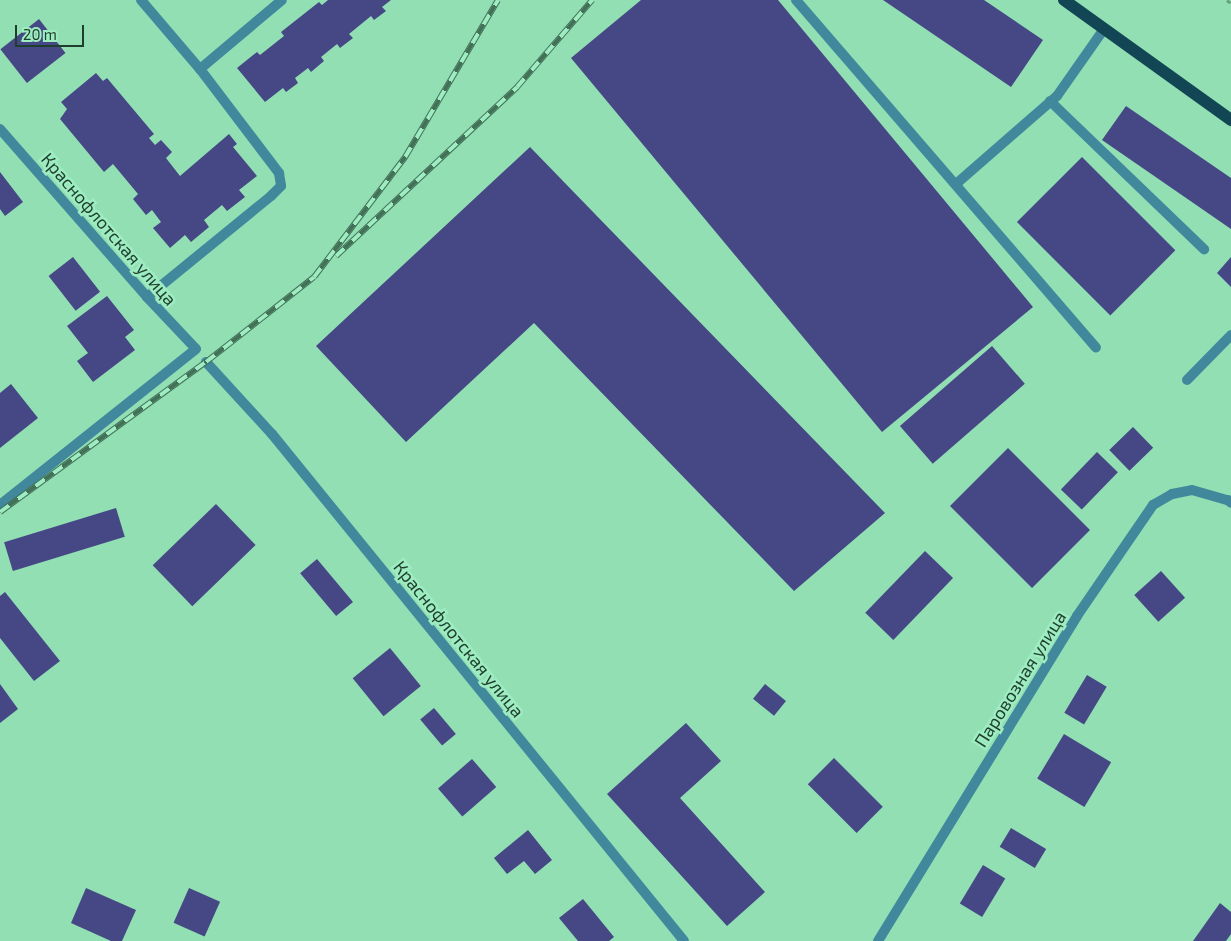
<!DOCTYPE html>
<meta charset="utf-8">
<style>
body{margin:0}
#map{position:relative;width:1231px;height:941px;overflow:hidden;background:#92dfb4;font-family:"Exo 2",sans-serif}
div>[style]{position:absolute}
.building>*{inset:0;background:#454884;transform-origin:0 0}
.path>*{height:3px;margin-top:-1.5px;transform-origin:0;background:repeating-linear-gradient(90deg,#649f7f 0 4px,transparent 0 6.5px)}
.lane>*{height:10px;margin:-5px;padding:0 5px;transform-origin:5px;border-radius:5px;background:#42889d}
.street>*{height:10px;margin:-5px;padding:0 5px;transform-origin:5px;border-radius:5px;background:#42889d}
.primary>*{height:12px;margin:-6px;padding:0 6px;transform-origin:6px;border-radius:6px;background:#124654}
.rail>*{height:5.5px;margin-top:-2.75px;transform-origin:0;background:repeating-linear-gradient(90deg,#9eecc1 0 11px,#437158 0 22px);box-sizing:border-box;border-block:1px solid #437158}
span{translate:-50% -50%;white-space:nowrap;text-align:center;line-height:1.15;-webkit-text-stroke:5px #9eecc1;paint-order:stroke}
.street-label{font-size:18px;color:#1f3f2e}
.scale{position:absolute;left:15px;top:25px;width:69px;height:22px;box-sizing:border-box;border:2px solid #1f3f2e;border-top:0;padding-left:6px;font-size:15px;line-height:18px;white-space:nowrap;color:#1f3f2e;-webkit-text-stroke:4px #9eecc1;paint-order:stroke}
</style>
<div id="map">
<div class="building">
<i style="clip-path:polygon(328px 0,391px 0,382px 7px,386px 11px,374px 20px,371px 16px,349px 34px,353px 38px,340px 48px,337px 44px,321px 57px,324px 61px,311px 72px,308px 68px,295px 78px,298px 83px,286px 92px,283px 88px,265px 102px,237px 68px,257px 52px,260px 55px,284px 36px,281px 32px,319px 2px,322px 5px)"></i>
<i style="clip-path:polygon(641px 0,778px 0,1033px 307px,882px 432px,571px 58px)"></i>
<i style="clip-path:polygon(883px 0,984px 0,1043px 40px,1011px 87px)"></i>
<i style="left:39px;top:19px;width:43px;height:49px;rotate:52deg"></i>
<i style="clip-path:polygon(96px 73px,103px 81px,107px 78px,154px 134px,149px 138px,155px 145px,161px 140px,172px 152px,166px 158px,180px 176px,229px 134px,237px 144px,233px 147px,257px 176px,239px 190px,245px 197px,227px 211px,222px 205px,204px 220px,209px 227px,191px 242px,185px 235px,170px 248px,153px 228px,161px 222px,152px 210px,146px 215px,133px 199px,138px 194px,113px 164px,104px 172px,60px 119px,67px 109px,61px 102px)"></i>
<i style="clip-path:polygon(1126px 106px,1231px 178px,1231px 229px,1102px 140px)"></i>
<i style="clip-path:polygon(530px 147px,885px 513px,794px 591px,534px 323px,406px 442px,316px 346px)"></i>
<i style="left:1082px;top:157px;width:132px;height:92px;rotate:45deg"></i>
<i style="clip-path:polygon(0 172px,23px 202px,5px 216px,0 209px)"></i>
<i style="left:73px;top:257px;width:44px;height:31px;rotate:52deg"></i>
<i style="clip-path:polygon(1231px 257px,1231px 287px,1217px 273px)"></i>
<i style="clip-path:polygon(107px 296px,134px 330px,125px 337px,135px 350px,93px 382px,77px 361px,88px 353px,67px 326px)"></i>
<i style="left:992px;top:346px;width:50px;height:122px;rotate:49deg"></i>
<i style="clip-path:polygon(11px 384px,38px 418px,0 448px,0 393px)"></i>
<i style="left:1133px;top:427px;width:29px;height:33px;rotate:46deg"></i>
<i style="left:1008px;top:448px;width:116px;height:82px;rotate:45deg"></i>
<i style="left:1097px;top:452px;width:29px;height:52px;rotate:44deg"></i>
<i style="left:216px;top:504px;width:57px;height:88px;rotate:46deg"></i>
<i style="left:116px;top:508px;width:30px;height:117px;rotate:73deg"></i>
<i style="left:925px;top:551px;width:39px;height:86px;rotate:44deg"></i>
<i style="left:317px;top:559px;width:56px;height:22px;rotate:50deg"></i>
<i style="left:1161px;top:571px;width:36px;height:36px;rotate:48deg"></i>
<i style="clip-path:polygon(5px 592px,60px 661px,34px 681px,0 638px,0 596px)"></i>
<i style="left:390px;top:648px;width:49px;height:48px;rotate:51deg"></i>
<i style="left:1087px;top:675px;width:23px;height:44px;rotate:31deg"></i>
<i style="clip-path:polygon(0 684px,18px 709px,0 723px)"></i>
<i style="left:765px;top:684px;width:27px;height:19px;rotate:39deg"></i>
<i style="left:434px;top:708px;width:34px;height:18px;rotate:50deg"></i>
<i style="clip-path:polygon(686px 723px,721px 761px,680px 798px,765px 892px,727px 926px,607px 794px)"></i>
<i style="left:1064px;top:734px;width:55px;height:52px;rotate:31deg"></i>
<i style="left:834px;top:758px;width:69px;height:37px;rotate:45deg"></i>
<i style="left:472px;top:759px;width:37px;height:45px;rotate:49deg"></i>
<i style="left:1011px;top:828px;width:41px;height:22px;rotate:31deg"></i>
<i style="clip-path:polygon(528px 830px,552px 860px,535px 874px,524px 861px,507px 874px,494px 858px)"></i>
<i style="left:983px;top:865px;width:26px;height:45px;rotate:31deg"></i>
<i style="clip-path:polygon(86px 888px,136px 910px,122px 941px,111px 941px,71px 923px)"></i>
<i style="left:189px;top:888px;width:34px;height:38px;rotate:24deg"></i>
<i style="clip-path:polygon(583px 899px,614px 937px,609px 941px,578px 941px,559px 918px)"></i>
<i style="clip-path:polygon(1220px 903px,1231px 912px,1231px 934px,1226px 941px,1193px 941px)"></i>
</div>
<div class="path">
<i style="left:1227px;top:0;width:5px;rotate:37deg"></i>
</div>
<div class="lane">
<i style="left:141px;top:0;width:91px;rotate:49.5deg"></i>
<i style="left:200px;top:69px;width:131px;rotate:52.8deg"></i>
<i style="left:279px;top:173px;width:13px;rotate:81deg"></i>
<i style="left:281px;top:186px;width:14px;rotate:135deg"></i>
<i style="left:271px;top:196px;width:160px;rotate:140.8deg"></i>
<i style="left:796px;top:0;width:459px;rotate:49.2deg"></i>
<i style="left:200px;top:69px;width:107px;rotate:-40.1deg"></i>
<i style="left:1050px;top:101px;width:214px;rotate:43.9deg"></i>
<i style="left:956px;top:184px;width:134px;rotate:-41.1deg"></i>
<i style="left:1057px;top:96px;width:82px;rotate:-55deg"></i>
<i style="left:1187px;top:380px;width:63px;rotate:-45.6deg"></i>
</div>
<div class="street">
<i style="left:0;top:129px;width:223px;rotate:48.8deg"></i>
<i style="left:147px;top:297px;width:71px;rotate:46.7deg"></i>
<i style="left:196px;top:349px;width:251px;rotate:141.5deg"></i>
<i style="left:206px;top:362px;width:98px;rotate:47.5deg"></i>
<i style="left:272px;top:434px;width:653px;rotate:50.9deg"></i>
<i style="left:878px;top:941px;width:381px;rotate:-58.5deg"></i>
<i style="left:1077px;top:616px;width:135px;rotate:-55.6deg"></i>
<i style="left:1153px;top:505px;width:22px;rotate:-30deg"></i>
<i style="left:1172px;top:494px;width:20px;rotate:-11deg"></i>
<i style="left:1192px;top:490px;width:37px;rotate:16deg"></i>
<i style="left:1228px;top:500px;width:4px;rotate:45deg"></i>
</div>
<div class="primary">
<i style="left:1064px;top:0;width:206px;rotate:35.7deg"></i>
</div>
<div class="rail">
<i style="left:336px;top:256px;width:248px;rotate:-43deg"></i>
<i style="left:517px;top:87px;width:115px;rotate:-49.2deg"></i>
<i style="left:0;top:512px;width:255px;rotate:-36.1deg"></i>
<i style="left:206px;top:362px;width:137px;rotate:-38.2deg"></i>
<i style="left:314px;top:277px;width:151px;rotate:-52.8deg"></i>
<i style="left:405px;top:157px;width:182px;rotate:-59.4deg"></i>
</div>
<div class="street-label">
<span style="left:109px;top:229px;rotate:49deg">Краснофлотская улица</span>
<span style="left:459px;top:639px;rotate:51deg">Краснофлотская улица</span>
<span style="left:1020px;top:679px;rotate:-58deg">Паровозная улица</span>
</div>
<div class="scale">20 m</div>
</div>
